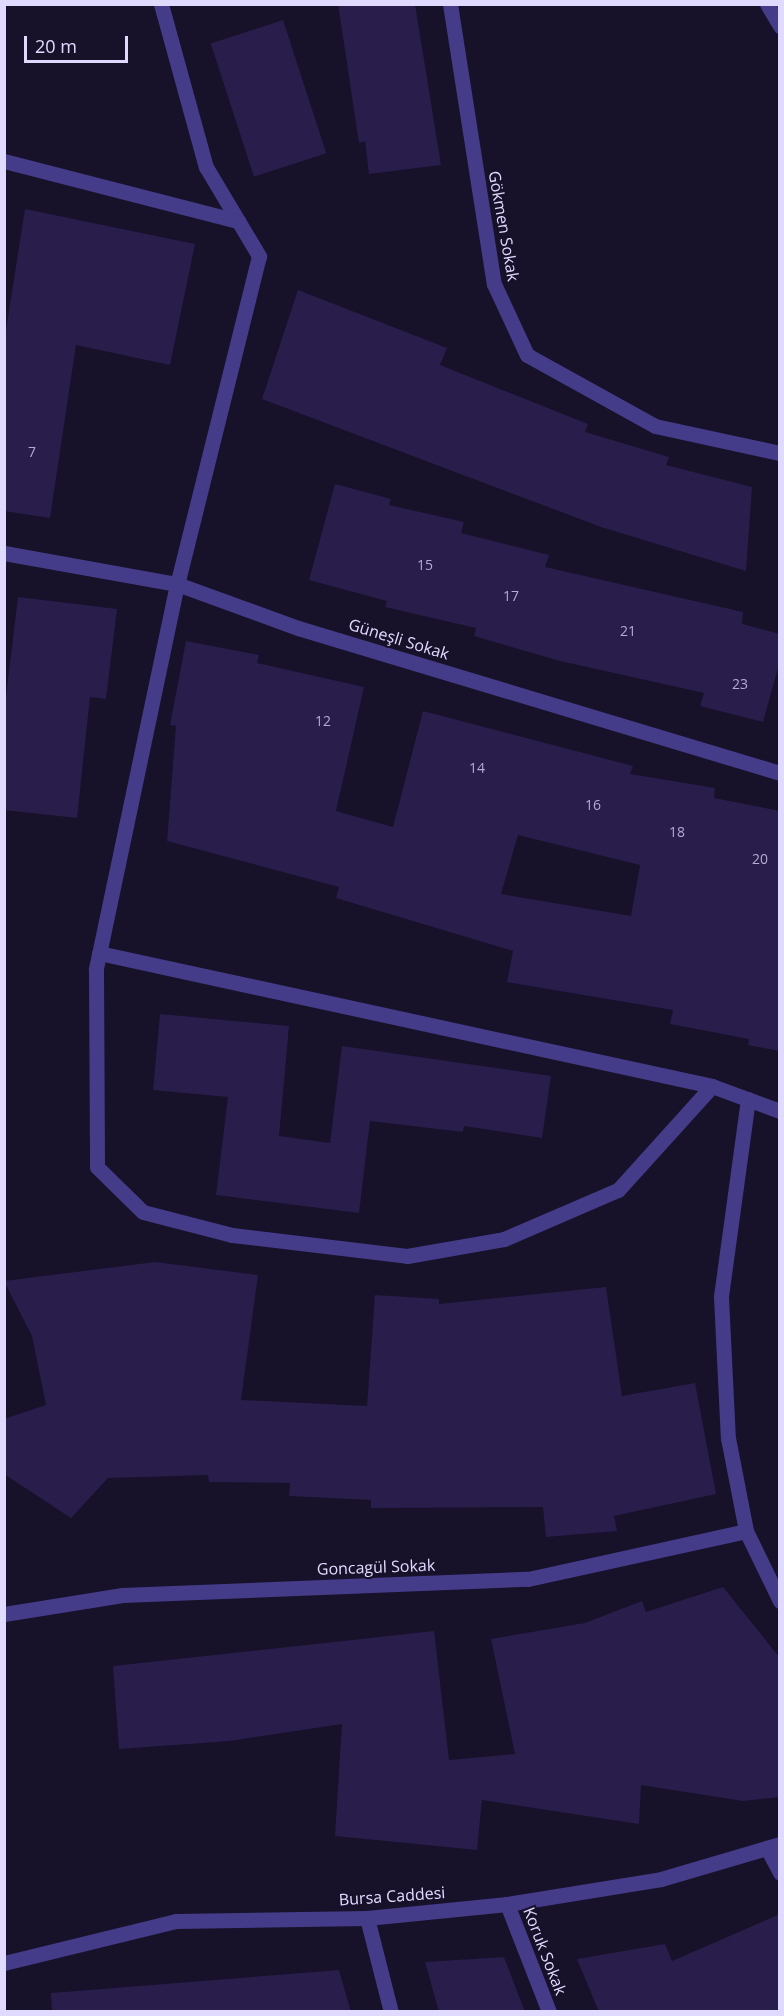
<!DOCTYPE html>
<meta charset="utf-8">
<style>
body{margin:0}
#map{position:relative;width:784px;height:2016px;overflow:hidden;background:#17112a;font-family:"Open Sans",sans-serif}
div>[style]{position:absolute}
.building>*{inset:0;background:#291d4b;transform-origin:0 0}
.minor>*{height:15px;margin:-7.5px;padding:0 7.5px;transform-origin:7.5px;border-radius:7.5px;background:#443c89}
span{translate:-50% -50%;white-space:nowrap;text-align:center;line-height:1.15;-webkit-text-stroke:4.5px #17112a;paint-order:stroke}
.number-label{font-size:14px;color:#b3abd2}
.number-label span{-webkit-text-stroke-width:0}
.street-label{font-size:16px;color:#e1daff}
.frame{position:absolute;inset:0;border:6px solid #e1daff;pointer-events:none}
.scale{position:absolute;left:24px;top:36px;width:104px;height:27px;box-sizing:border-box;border:3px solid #e1daff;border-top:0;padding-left:8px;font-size:18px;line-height:21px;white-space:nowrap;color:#e1daff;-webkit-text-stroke:4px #17112a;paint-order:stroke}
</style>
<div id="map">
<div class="building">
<i style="clip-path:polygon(338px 4px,415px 4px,441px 165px,369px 174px,365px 141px,359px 143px)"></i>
<i style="left:283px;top:20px;width:140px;height:76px;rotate:72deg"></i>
<i style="clip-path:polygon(25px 209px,195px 244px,170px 365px,76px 345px,50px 518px,4px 511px,4px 343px)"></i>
<i style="clip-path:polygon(298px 290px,447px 348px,440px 365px,588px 424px,585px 432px,669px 457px,666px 465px,752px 487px,746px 571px,601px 527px,262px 399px)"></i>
<i style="clip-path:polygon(335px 484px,391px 499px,389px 505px,464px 522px,461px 533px,549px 555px,545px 567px,743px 612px,742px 624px,780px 634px,780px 661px,763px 722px,700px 706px,704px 693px,560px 661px,474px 636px,476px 628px,385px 607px,387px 601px,309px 580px)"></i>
<i style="clip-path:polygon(18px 597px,117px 609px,106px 699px,90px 697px,77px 818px,4px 810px,4px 713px)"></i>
<i style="clip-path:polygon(evenodd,186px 641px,259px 655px,257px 663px,364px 687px,336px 811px,393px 827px,423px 711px,633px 766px,630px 774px,715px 788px,714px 798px,780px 811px,780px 1051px,748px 1045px,749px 1039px,670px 1024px,673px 1010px,507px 982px,513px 951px,336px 898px,339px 887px,167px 841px,176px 726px,170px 725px,186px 641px,518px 835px,640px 865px,631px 916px,501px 894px,518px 835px)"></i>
<i style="clip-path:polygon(160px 1014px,289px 1026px,279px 1136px,330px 1143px,342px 1046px,551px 1076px,542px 1138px,464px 1126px,463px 1132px,370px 1121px,359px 1213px,216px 1195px,228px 1097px,153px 1090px)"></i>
<i style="clip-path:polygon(155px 1262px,258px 1275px,241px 1400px,367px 1406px,375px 1295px,439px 1299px,439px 1304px,606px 1287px,622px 1396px,695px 1383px,716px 1494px,614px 1516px,617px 1531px,546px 1537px,543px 1507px,371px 1508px,371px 1500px,289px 1496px,290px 1483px,209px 1482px,208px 1475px,108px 1478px,71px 1518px,4px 1474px,4px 1419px,46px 1405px,32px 1336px,4px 1281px)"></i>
<i style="clip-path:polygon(723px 1587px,780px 1658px,780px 1797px,743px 1801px,641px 1785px,639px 1824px,482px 1800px,477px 1850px,335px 1836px,342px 1724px,230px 1741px,119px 1749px,113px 1666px,434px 1631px,449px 1760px,515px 1754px,491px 1639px,585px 1623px,642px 1601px,646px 1612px)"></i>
<i style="clip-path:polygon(780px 1914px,780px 2012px,599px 2012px,577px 1959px,665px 1944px,672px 1961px)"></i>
<i style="clip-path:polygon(504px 1957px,525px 2012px,439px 2012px,425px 1962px)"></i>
<i style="clip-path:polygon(339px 1970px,351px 2012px,52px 2012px,51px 1993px)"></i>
</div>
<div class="minor">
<i style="left:161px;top:4px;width:169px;rotate:74.6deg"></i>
<i style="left:206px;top:167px;width:104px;rotate:59.2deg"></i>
<i style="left:259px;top:256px;width:338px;rotate:104deg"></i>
<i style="left:177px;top:584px;width:394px;rotate:101.9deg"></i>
<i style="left:96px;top:970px;width:197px;rotate:89.7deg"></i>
<i style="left:97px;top:1167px;width:64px;rotate:44.4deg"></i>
<i style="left:143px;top:1212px;width:92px;rotate:14.5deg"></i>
<i style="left:232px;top:1235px;width:176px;rotate:6.8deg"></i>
<i style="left:407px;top:1256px;width:98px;rotate:-9.9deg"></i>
<i style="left:504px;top:1239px;width:124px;rotate:-23.3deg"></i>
<i style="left:618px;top:1190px;width:140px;rotate:-47.9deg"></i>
<i style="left:450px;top:4px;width:283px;rotate:81.1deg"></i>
<i style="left:494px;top:284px;width:78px;rotate:65.1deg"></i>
<i style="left:527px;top:355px;width:146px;rotate:29deg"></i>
<i style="left:655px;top:426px;width:128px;rotate:12.2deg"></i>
<i style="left:767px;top:4px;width:26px;rotate:59deg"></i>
<i style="left:4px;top:161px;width:242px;rotate:14.4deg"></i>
<i style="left:4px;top:553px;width:176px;rotate:10.2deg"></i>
<i style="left:177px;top:584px;width:129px;rotate:20deg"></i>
<i style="left:298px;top:628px;width:503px;rotate:16.74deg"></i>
<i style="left:99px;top:953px;width:627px;rotate:12.24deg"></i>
<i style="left:712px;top:1086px;width:72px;rotate:20.2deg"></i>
<i style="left:748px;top:1099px;width:200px;rotate:97.8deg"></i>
<i style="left:721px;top:1297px;width:141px;rotate:87.2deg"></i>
<i style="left:728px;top:1438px;width:95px;rotate:79deg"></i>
<i style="left:746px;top:1531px;width:78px;rotate:64.1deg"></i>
<i style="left:4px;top:1614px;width:120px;rotate:-9.1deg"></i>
<i style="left:122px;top:1595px;width:406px;rotate:-2.3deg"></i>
<i style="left:528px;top:1579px;width:223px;rotate:-12.4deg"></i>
<i style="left:768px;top:1850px;width:26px;rotate:62deg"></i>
<i style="left:507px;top:1904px;width:116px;rotate:68.7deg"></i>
<i style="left:367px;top:1918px;width:97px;rotate:75.7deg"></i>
<i style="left:4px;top:1963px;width:177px;rotate:-13.7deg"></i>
<i style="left:176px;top:1921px;width:191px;rotate:-0.9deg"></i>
<i style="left:367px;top:1918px;width:141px;rotate:-5.7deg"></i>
<i style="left:507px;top:1904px;width:156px;rotate:-9.2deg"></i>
<i style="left:661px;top:1879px;width:124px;rotate:-16.4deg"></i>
</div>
<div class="number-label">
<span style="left:32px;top:452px">7</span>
<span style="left:425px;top:565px">15</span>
<span style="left:511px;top:596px">17</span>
<span style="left:628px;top:631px">21</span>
<span style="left:740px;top:684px">23</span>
<span style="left:323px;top:721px">12</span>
<span style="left:477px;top:768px">14</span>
<span style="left:593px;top:805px">16</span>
<span style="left:677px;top:832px">18</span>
<span style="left:760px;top:859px">20</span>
</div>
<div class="street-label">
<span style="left:504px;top:226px;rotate:80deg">Gökmen Sokak</span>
<span style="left:399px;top:639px;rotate:17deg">Güneşli Sokak</span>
<span style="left:376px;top:1567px;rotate:-2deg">Goncagül Sokak</span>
<span style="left:392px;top:1896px;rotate:-4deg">Bursa Caddesi</span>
<span style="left:545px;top:1951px;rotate:69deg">Koruk Sokak</span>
</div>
<div class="frame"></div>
<div class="scale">20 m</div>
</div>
